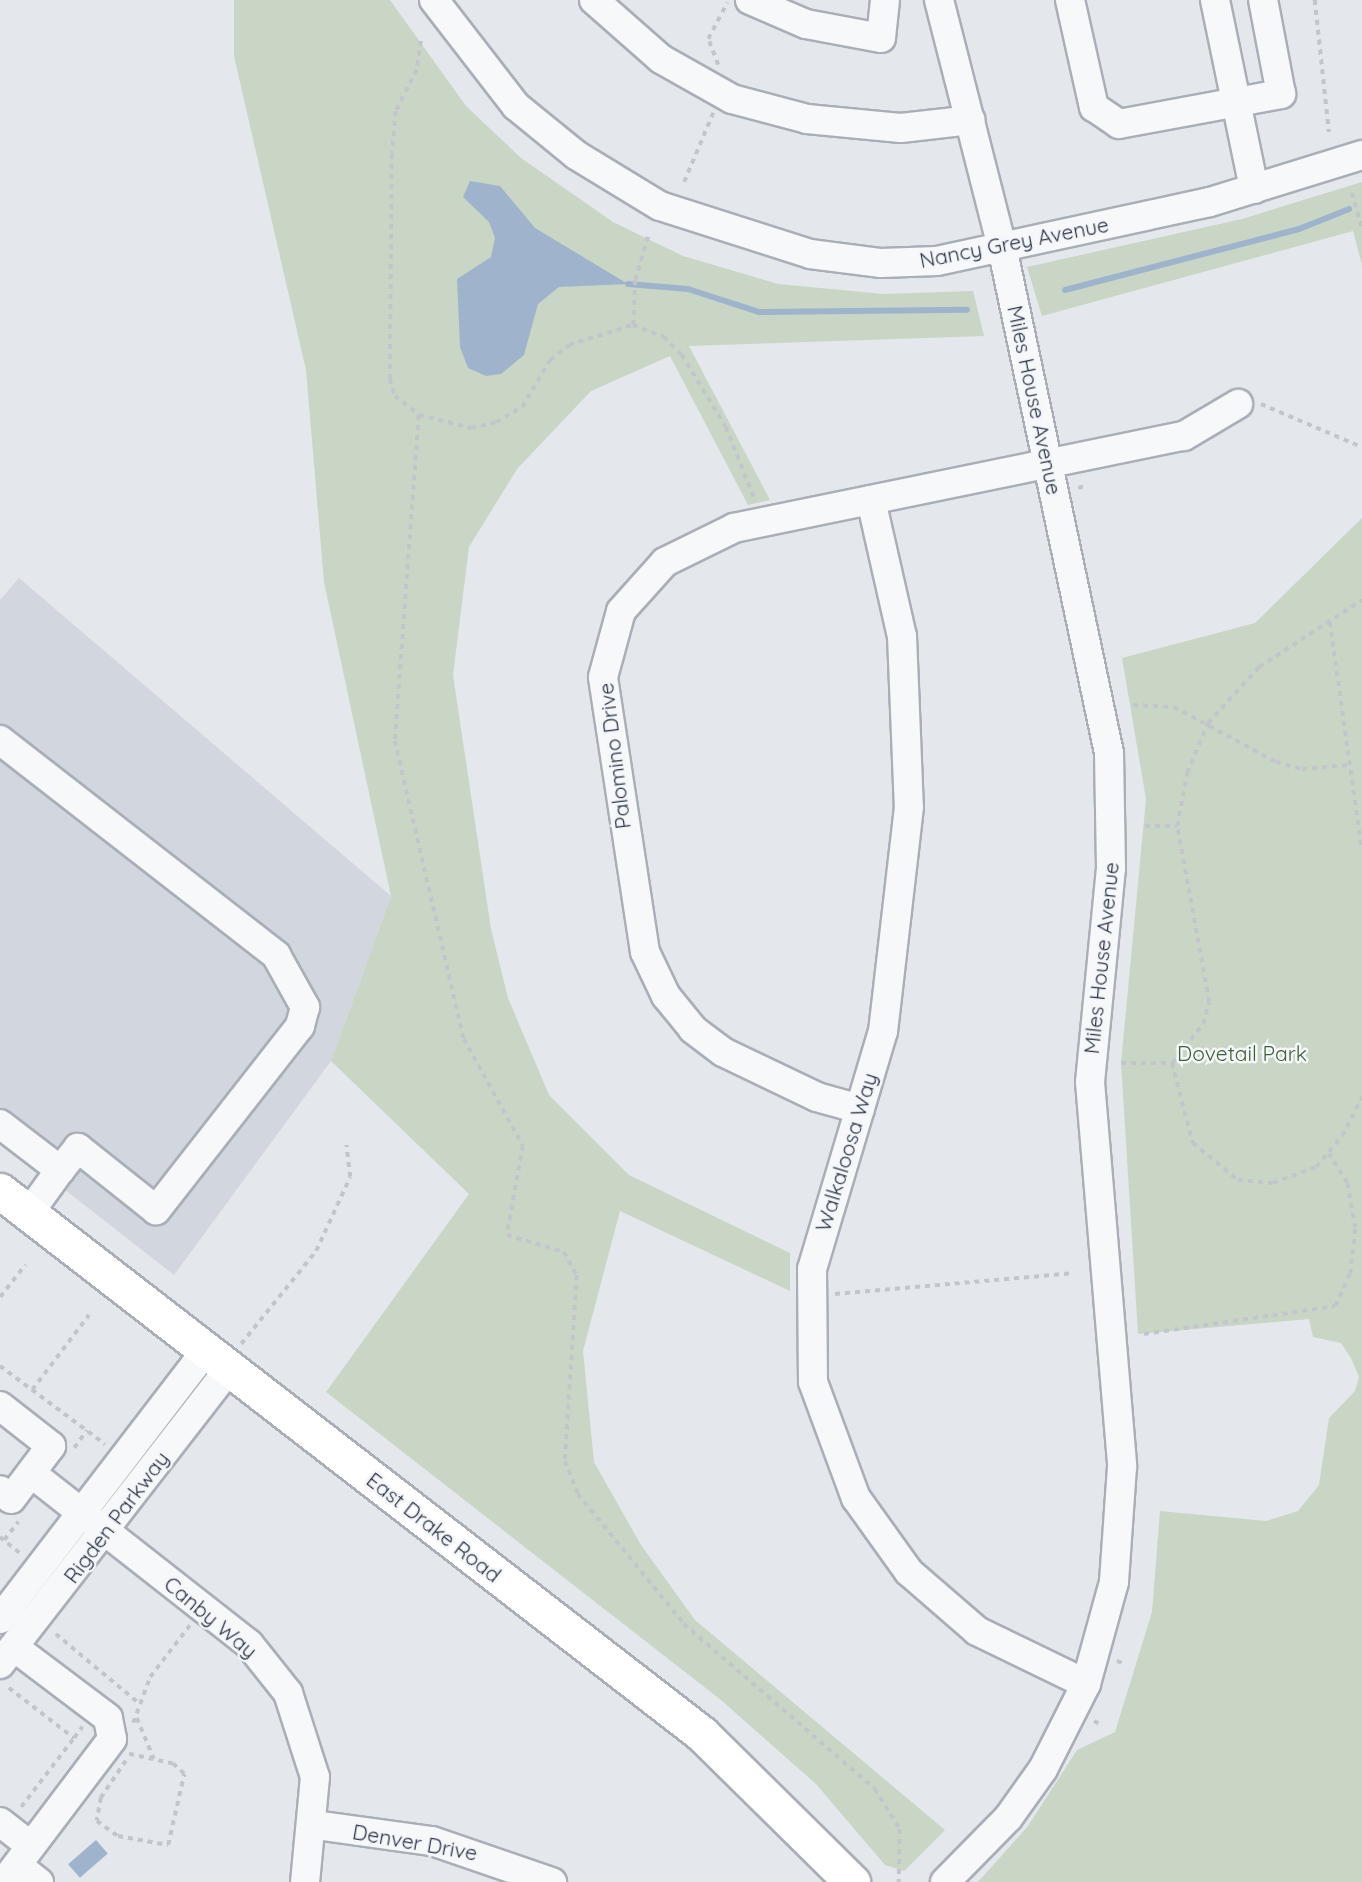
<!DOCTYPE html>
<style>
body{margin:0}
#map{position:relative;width:1362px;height:1882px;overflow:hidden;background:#e4e7ec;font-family:Quicksand,sans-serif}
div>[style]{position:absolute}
.built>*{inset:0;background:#d2d6de}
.green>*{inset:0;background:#c9d6c5}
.water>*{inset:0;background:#9fb4cc;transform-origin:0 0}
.stream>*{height:6px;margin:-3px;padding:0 3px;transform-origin:3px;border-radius:3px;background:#9fb4cc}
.path>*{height:3.5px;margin-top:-1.75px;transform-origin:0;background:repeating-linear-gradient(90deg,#c2c5cb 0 5px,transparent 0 10px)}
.roads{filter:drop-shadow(2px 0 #a9aeb7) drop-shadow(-2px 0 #a9aeb7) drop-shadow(0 2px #a9aeb7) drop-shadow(0 -2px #a9aeb7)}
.minor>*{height:28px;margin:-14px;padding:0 14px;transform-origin:14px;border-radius:14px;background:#f7f8fa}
.major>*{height:35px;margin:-17.5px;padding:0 17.5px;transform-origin:17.5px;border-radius:17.5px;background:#fff}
span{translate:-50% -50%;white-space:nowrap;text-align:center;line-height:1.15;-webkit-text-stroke:5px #f4f6f9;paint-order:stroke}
.street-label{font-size:21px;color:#2b3445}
.park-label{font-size:21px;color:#3f6138}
</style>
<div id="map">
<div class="built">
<i style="clip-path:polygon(19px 578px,391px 896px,331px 1061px,174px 1275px,0 1139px,0 600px)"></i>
</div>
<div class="green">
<i style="clip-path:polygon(234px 0,390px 0,466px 106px,521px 158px,613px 222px,683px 256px,778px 284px,884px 294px,973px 291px,984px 336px,689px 346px,770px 500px,748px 505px,670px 356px,591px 391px,517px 469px,469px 547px,453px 675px,491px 929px,508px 998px,549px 1095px,629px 1175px,790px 1253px,790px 1291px,620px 1211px,583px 1351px,594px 1462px,641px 1545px,695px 1620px,945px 1830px,904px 1871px,885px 1865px,816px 1784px,721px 1700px,326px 1392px,469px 1194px,331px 1061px,391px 896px,324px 582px,306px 370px,234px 56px)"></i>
<i style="clip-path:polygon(1362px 182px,1362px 265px,1353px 231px,1042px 316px,1027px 267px,1242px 219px)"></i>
<i style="clip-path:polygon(1362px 518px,1362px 1882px,978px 1882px,1028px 1826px,1077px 1750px,1115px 1732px,1152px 1612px,1160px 1511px,1266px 1521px,1298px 1511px,1319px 1485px,1329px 1418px,1355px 1391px,1359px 1377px,1351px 1358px,1341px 1343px,1313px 1337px,1309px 1319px,1138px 1334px,1121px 1063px,1146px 799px,1122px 658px,1255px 623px)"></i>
</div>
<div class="water">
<i style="clip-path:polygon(470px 181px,500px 186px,535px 228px,628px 284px,559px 287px,538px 304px,524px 355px,501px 374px,486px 376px,468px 368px,460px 347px,457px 279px,491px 257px,495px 238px,489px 222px,463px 197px)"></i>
<i style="left:96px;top:1840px;width:18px;height:37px;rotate:49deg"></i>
</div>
<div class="stream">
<i style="left:628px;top:284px;width:60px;rotate:4.8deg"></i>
<i style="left:688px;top:289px;width:75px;rotate:17.9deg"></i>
<i style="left:759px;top:312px;width:208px;rotate:-0.6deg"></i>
<i style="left:1065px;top:290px;width:242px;rotate:-14.6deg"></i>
<i style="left:1299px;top:229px;width:54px;rotate:-21.8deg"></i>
</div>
<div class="path">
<i style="left:1315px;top:0;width:133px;rotate:83.9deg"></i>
<i style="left:421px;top:41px;width:29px;rotate:98deg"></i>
<i style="left:417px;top:70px;width:46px;rotate:117.1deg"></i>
<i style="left:396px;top:111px;width:43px;rotate:95.3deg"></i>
<i style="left:392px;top:154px;width:225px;rotate:90.5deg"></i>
<i style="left:390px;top:379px;width:18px;rotate:74deg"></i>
<i style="left:395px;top:396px;width:31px;rotate:38deg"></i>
<i style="left:419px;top:415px;width:327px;rotate:94.2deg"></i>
<i style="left:395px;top:741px;width:306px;rotate:77deg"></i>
<i style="left:464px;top:1039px;width:122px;rotate:61.1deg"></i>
<i style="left:523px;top:1146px;width:90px;rotate:100.2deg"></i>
<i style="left:507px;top:1235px;width:59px;rotate:16.6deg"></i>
<i style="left:564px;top:1252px;width:26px;rotate:61deg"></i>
<i style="left:577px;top:1275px;width:186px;rotate:93.7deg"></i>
<i style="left:565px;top:1461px;width:35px;rotate:68deg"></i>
<i style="left:578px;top:1494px;width:168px;rotate:50.8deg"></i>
<i style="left:684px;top:1624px;width:252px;rotate:40.8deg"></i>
<i style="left:875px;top:1789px;width:47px;rotate:58deg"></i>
<i style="left:900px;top:1829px;width:53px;rotate:91.1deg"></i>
<i style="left:718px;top:65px;width:28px;rotate:-111deg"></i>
<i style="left:708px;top:39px;width:41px;rotate:-62.2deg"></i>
<i style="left:684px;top:182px;width:75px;rotate:-67.2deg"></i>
<i style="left:1352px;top:193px;width:36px;rotate:74deg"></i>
<i style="left:633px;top:325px;width:45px;rotate:-87.5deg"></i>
<i style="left:635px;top:280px;width:46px;rotate:-73.5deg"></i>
<i style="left:1261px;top:404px;width:110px;rotate:23.1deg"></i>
<i style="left:419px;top:415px;width:54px;rotate:14deg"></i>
<i style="left:471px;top:428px;width:26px;rotate:-13deg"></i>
<i style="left:496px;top:422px;width:30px;rotate:-30deg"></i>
<i style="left:522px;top:407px;width:55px;rotate:-59.2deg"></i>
<i style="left:550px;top:360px;width:24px;rotate:-38deg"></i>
<i style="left:569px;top:345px;width:67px;rotate:-17.4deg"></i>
<i style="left:633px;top:325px;width:33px;rotate:21deg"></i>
<i style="left:664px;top:337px;width:25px;rotate:45deg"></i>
<i style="left:682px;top:355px;width:84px;rotate:58.6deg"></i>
<i style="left:726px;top:427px;width:79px;rotate:68.3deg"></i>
<i style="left:1078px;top:488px;width:7px;rotate:-16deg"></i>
<i style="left:1330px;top:622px;width:230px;rotate:82deg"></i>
<i style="left:1133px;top:705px;width:41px;rotate:2.8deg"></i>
<i style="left:1174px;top:707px;width:116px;rotate:28.3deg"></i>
<i style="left:1276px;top:762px;width:27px;rotate:15deg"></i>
<i style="left:1302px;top:769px;width:48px;rotate:-4.8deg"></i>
<i style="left:1145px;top:826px;width:32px"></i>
<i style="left:1121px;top:1063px;width:51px"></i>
<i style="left:1172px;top:1063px;width:50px;rotate:-51.5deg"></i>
<i style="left:1203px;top:1024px;width:23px;rotate:-75deg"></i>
<i style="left:1209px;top:1002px;width:179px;rotate:-100.3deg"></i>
<i style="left:1177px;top:826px;width:54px;rotate:-79.3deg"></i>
<i style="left:1187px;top:773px;width:54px;rotate:-67.2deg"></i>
<i style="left:1208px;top:723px;width:76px;rotate:-47.7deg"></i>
<i style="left:1259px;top:667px;width:123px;rotate:-33deg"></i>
<i style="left:1172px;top:1063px;width:83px;rotate:75.3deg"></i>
<i style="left:1193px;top:1143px;width:58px;rotate:39.4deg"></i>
<i style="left:1238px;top:1180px;width:35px;rotate:5deg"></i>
<i style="left:1273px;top:1183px;width:46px;rotate:-20.4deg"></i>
<i style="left:1316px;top:1167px;width:40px;rotate:-50deg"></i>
<i style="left:1342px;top:1136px;width:44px;rotate:-62.9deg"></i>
<i style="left:835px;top:1294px;width:240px;rotate:-5deg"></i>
<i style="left:0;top:1297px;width:41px;rotate:-52deg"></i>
<i style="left:1144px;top:1334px;width:193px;rotate:-8.3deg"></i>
<i style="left:1335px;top:1306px;width:35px;rotate:-65deg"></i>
<i style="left:1350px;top:1274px;width:46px;rotate:-83.8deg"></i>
<i style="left:1355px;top:1228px;width:46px;rotate:-100.1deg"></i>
<i style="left:1347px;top:1183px;width:34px;rotate:-122deg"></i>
<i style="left:241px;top:1344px;width:119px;rotate:-51.1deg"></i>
<i style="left:316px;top:1251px;width:81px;rotate:-65.3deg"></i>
<i style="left:350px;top:1177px;width:32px;rotate:-97deg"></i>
<i style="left:0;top:1366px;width:131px;rotate:36.6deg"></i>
<i style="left:32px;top:1390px;width:94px;rotate:-52.8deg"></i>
<i style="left:74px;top:1448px;width:22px;rotate:-54deg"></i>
<i style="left:0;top:1537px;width:26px;rotate:39deg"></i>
<i style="left:4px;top:1540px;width:23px;rotate:-52deg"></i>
<i style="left:56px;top:1634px;width:109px;rotate:39.8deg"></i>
<i style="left:1117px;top:1661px;width:9px;rotate:21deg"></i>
<i style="left:9px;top:1688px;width:82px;rotate:37.6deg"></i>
<i style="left:74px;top:1738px;width:14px;rotate:-54deg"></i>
<i style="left:137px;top:1718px;width:44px;rotate:67.5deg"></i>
<i style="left:1094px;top:1721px;width:9px;rotate:27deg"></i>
<i style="left:133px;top:1723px;width:49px;rotate:-69.7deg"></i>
<i style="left:150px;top:1677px;width:66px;rotate:-52.4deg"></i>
<i style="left:126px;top:1761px;width:45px;rotate:124deg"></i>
<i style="left:101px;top:1798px;width:23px;rotate:100deg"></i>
<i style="left:97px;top:1821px;width:26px;rotate:36deg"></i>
<i style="left:118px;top:1836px;width:51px;rotate:10.2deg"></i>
<i style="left:168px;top:1845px;width:73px;rotate:-77.3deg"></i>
<i style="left:184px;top:1774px;width:15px;rotate:-138deg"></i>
<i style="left:173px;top:1764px;width:46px;rotate:-167.5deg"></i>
<i style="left:21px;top:1807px;width:87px;rotate:-52.5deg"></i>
</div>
<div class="roads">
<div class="minor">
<i style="left:434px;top:0;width:134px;rotate:52.3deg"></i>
<i style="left:516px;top:106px;width:77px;rotate:39.2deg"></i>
<i style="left:576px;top:155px;width:98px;rotate:31.3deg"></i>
<i style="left:660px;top:206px;width:157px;rotate:17.7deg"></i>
<i style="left:810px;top:254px;width:72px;rotate:7.2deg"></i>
<i style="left:881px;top:263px;width:56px;rotate:-2deg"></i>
<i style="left:937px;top:261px;width:279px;rotate:-12.2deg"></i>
<i style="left:1210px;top:202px;width:159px;rotate:-17.2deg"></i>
<i style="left:594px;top:0;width:89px;rotate:41.4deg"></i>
<i style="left:661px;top:59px;width:81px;rotate:29.4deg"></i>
<i style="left:732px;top:99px;width:78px;rotate:14.9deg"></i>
<i style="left:807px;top:119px;width:94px;rotate:5.5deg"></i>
<i style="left:901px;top:128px;width:70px;rotate:-6.5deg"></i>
<i style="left:750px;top:0;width:61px;rotate:23.2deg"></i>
<i style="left:806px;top:24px;width:76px;rotate:10.6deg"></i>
<i style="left:881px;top:38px;width:38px;rotate:-84deg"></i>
<i style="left:939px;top:0;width:255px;rotate:75.7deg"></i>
<i style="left:1002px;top:247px;width:517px;rotate:78.06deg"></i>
<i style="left:1109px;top:753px;width:115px;rotate:89deg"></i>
<i style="left:1111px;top:868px;width:215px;rotate:95.6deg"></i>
<i style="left:1090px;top:1082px;width:386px;rotate:85.2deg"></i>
<i style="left:1122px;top:1467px;width:115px;rotate:94deg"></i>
<i style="left:1114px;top:1582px;width:106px;rotate:105.4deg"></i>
<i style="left:1086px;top:1684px;width:95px;rotate:116.8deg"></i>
<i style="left:1043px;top:1769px;width:60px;rotate:125.5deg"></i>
<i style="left:1008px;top:1818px;width:90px;rotate:134.5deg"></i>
<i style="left:1070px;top:0;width:110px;rotate:77.4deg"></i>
<i style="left:1094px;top:107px;width:30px;rotate:34deg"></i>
<i style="left:1119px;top:124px;width:165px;rotate:-10.5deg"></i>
<i style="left:1281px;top:94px;width:96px;rotate:-100.8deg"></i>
<i style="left:1215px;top:0;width:193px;rotate:78.3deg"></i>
<i style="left:871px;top:500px;width:139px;rotate:77.2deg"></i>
<i style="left:902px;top:636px;width:171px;rotate:87.7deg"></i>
<i style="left:909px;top:807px;width:226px;rotate:96.6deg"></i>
<i style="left:883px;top:1031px;width:248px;rotate:106.6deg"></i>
<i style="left:812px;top:1269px;width:113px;rotate:89.5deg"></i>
<i style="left:813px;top:1382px;width:124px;rotate:69.7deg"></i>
<i style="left:856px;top:1498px;width:91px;rotate:54.4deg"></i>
<i style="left:909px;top:1572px;width:90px;rotate:40.9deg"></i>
<i style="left:977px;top:1631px;width:121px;rotate:25.9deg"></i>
<i style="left:0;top:740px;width:350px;rotate:37.9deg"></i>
<i style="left:276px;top:955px;width:60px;rotate:60.9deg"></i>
<i style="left:305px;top:1007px;width:20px;rotate:105deg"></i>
<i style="left:300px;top:1026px;width:234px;rotate:128deg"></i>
<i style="left:156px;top:1210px;width:100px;rotate:-141.5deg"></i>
<i style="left:78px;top:1148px;width:28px;rotate:129deg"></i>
<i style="left:860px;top:1109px;width:45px;rotate:-164.4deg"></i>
<i style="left:817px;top:1097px;width:104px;rotate:-154.4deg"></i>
<i style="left:723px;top:1052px;width:38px;rotate:-143deg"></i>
<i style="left:693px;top:1029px;width:43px;rotate:-129.3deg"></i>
<i style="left:666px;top:996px;width:49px;rotate:-115.5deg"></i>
<i style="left:645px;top:952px;width:278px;rotate:-98.7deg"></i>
<i style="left:603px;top:677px;width:68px;rotate:-74.7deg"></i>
<i style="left:621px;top:611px;width:66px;rotate:-48.1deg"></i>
<i style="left:665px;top:562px;width:77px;rotate:-26.2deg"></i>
<i style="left:734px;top:528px;width:459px;rotate:-11.6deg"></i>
<i style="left:1184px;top:436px;width:63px;rotate:-30.7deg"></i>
<i style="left:0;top:1124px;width:76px;rotate:37.5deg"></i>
<i style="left:60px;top:1170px;width:53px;rotate:125.8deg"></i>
<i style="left:0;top:1406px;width:65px;rotate:38.1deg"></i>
<i style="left:51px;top:1446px;width:66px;rotate:127deg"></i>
<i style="left:11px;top:1499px;width:14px;rotate:-141deg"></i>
<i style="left:31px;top:1473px;width:277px;rotate:38.1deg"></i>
<i style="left:249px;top:1644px;width:63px;rotate:51.5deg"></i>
<i style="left:288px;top:1693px;width:88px;rotate:72.2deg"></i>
<i style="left:315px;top:1777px;width:105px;rotate:95.4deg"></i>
<i style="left:0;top:1619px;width:338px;rotate:-52.5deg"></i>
<i style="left:0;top:1664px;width:373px;rotate:-52.2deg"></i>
<i style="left:0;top:1822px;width:39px;rotate:38deg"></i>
<i style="left:315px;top:1825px;width:118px;rotate:7.8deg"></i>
<i style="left:432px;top:1841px;width:127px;rotate:18.9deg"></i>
<i style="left:17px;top:1865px;width:28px;rotate:38deg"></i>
<i style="left:4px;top:1882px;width:179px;rotate:-52.9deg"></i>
<i style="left:112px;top:1739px;width:21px;rotate:-101deg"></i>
<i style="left:108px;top:1718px;width:116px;rotate:-143deg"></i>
</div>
<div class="major">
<i style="left:0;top:1191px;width:887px;rotate:37.72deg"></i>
<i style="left:702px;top:1734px;width:211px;rotate:44.6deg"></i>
</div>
</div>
<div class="street-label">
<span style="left:1014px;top:242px;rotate:-11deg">Nancy Grey Avenue</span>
<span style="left:1035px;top:400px;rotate:78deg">Miles House Avenue</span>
<span style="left:614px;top:756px;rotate:-97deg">Palomino Drive</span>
<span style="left:1101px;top:958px;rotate:-84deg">Miles House Avenue</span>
<span style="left:846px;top:1152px;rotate:-73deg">Walkaloosa Way</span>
<span style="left:116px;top:1517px;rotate:-53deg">Rigden Parkway</span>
<span style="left:434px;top:1527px;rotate:38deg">East Drake Road</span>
<span style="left:211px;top:1617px;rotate:40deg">Canby Way</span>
<span style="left:415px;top:1842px;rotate:10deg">Denver Drive</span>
</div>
<div class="park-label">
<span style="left:1242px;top:1053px">Dovetail Park</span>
</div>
</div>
